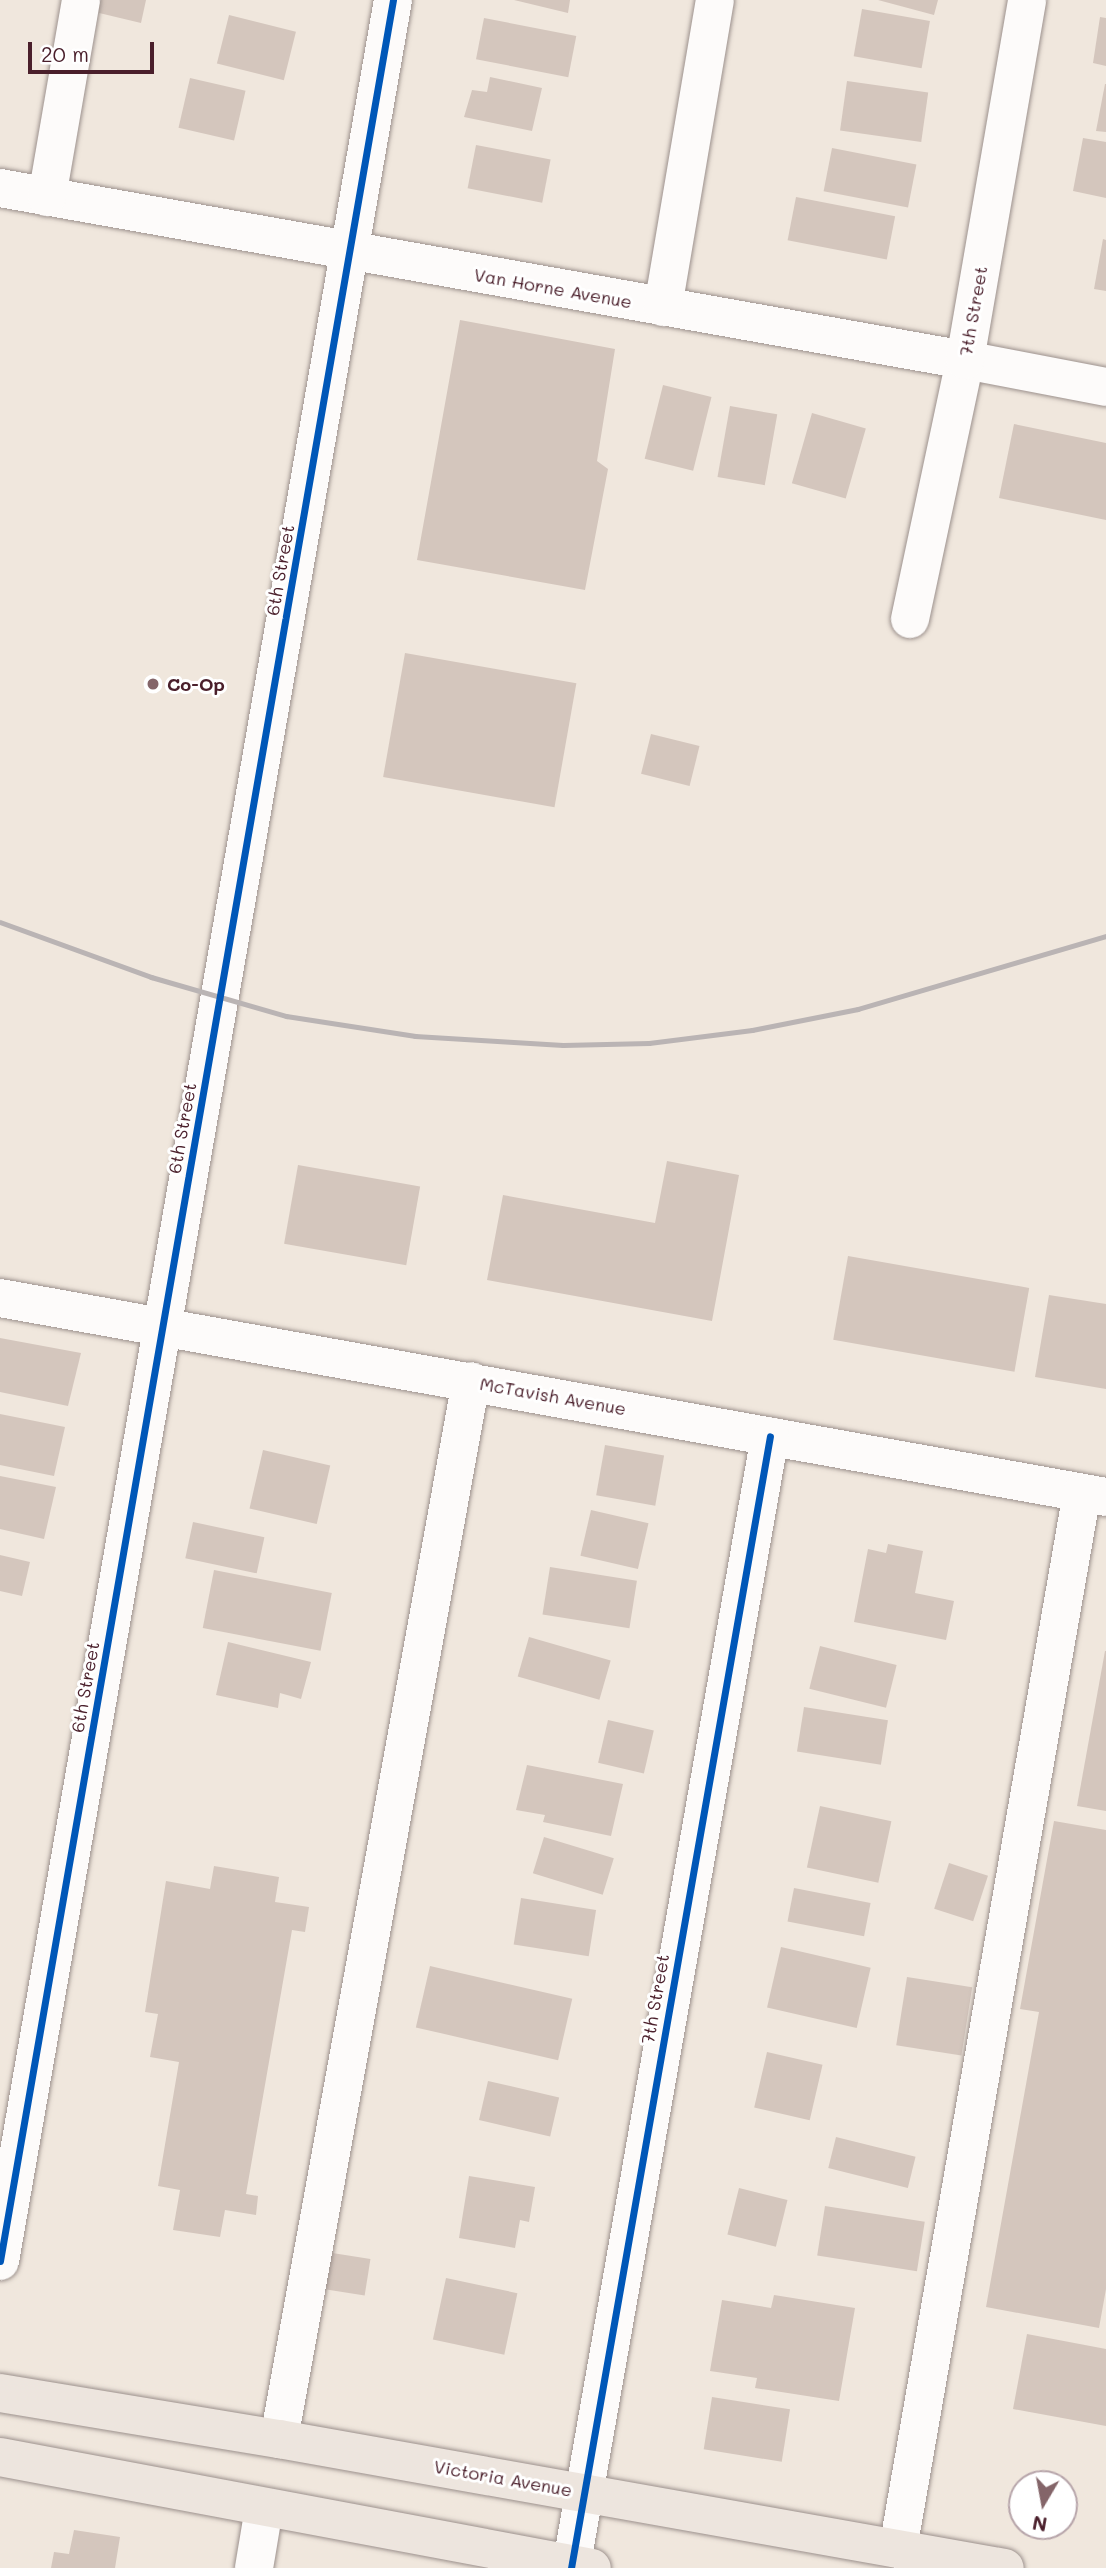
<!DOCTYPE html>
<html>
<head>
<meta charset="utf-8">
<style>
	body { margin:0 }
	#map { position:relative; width:1106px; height:2568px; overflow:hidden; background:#f0e7dd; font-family:Mali,sans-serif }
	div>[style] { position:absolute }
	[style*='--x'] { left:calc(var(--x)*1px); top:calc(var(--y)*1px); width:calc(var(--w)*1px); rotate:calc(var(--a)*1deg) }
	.building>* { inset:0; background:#d4c6bd; transform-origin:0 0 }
	.roads { filter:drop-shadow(0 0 2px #9c918d) drop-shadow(0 0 2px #9c918d) }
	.minor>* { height:38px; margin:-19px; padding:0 19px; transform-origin:19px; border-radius:19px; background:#fdfbfa }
	.major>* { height:38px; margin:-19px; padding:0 19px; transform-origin:19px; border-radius:19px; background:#ede5de }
	.rail>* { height:5px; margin:-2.5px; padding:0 2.5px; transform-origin:2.5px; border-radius:2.5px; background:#bab4b4 }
	.cycleway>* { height:7px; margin:-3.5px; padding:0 3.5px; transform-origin:3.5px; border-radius:3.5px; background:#0057b8 }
	.dots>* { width:19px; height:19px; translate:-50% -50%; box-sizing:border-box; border:4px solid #fff; border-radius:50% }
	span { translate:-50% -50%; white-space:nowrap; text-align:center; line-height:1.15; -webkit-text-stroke:6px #fff; paint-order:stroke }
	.street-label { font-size:18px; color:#4a1f2b }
	.poi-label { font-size:18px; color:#4a1f2b; font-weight:700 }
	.left { translate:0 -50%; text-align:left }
	.north { position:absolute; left:1008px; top:2470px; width:70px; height:70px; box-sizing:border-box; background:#fff; border:2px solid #b7a5aa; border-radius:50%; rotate:190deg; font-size:19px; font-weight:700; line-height:28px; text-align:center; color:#4a1f2b }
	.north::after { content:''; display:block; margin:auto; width:24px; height:32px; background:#846569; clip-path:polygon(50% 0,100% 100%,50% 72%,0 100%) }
	.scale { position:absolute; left:28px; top:42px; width:126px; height:32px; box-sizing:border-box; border:4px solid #4a1f2b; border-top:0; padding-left:9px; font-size:21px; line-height:24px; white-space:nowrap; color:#4a1f2b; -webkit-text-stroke:5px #fff; paint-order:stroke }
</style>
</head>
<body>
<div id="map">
	<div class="building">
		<div style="clip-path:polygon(98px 0,146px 0,141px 23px,95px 12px)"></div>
		<div style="clip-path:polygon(514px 0,570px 0,568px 13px)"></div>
		<div style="clip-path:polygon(878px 0,938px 0,934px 15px)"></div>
		<div style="left:862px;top:9px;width:69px;height:48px;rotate:10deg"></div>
		<div style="left:229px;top:15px;width:69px;height:50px;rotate:14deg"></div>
		<div style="clip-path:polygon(1100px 17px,1106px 18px,1106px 66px,1093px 63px)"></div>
		<div style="left:484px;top:18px;width:94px;height:42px;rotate:11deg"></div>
		<div style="clip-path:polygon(490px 77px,542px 88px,532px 131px,464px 117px,472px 90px,487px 92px)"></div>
		<div style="left:190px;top:78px;width:57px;height:51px;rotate:13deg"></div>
		<div style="left:847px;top:81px;width:82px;height:50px;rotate:8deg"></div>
		<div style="clip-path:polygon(1105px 84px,1106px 84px,1106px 132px,1096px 131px)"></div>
		<div style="clip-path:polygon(1083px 138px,1106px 142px,1106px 198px,1073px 191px)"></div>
		<div style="left:476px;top:145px;width:76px;height:44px;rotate:11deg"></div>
		<div style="left:832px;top:148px;width:86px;height:44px;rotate:11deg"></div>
		<div style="left:796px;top:197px;width:101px;height:44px;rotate:11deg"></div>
		<div style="clip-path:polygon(1103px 239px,1106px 240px,1106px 291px,1094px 289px)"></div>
		<div style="clip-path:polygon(460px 320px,615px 349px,597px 461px,608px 469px,585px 590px,417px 560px)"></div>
		<div style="left:663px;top:385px;width:50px;height:76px;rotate:14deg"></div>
		<div style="left:730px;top:406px;width:48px;height:72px;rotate:10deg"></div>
		<div style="left:812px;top:413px;width:56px;height:73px;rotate:16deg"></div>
		<div style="clip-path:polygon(1014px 424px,1106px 443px,1106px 520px,999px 498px)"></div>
		<div style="left:405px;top:653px;width:174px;height:126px;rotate:10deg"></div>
		<div style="left:651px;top:734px;width:50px;height:41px;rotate:14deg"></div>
		<div style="clip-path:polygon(667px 1161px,739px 1175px,712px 1321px,487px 1280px,503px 1195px,655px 1223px)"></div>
		<div style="left:298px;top:1165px;width:124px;height:80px;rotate:10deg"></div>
		<div style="left:848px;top:1256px;width:184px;height:85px;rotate:10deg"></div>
		<div style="clip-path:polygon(1049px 1295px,1106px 1304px,1106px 1389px,1035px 1377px)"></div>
		<div style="clip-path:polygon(0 1338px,81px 1353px,68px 1406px,0 1392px)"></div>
		<div style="clip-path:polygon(0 1414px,65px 1427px,54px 1476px,0 1465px)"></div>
		<div style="left:605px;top:1445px;width:60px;height:51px;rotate:10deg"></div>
		<div style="left:263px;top:1450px;width:69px;height:60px;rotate:13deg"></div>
		<div style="clip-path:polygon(0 1476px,56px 1487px,44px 1539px,0 1529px)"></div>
		<div style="left:591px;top:1510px;width:59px;height:47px;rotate:13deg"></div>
		<div style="left:193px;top:1522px;width:73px;height:37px;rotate:12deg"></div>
		<div style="clip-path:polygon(888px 1544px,923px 1551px,915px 1593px,954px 1601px,946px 1640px,854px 1622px,868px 1549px,886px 1553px)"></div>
		<div style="clip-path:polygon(0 1555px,30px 1562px,22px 1596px,0 1591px)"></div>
		<div style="left:550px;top:1567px;width:88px;height:48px;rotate:9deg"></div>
		<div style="left:214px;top:1570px;width:120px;height:59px;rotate:11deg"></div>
		<div style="left:529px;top:1637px;width:85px;height:41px;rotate:16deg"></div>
		<div style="clip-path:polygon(228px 1642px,311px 1662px,301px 1699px,280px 1693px,278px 1708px,216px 1695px)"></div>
		<div style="left:820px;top:1646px;width:79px;height:44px;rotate:14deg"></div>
		<div style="clip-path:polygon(1105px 1651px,1106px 1651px,1106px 1811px,1077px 1806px)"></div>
		<div style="left:804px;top:1707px;width:85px;height:45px;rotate:9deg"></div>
		<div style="left:608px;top:1720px;width:47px;height:44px;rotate:13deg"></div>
		<div style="clip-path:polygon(527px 1765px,623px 1784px,611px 1836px,543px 1822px,545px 1815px,516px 1810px)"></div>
		<div style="left:820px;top:1806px;width:73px;height:63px;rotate:12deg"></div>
		<div style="clip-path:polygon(1054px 1821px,1106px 1830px,1106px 2289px,1099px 2328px,986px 2307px,1039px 2012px,1020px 2009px)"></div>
		<div style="left:544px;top:1837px;width:73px;height:38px;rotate:17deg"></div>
		<div style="left:949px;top:1863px;width:41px;height:48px;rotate:18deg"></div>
		<div style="clip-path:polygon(214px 1866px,279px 1877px,275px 1902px,309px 1907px,305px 1932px,292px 1930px,246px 2194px,258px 2196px,256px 2215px,225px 2210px,220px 2237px,173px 2230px,180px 2190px,158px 2186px,179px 2062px,150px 2057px,158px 2014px,145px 2012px,166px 1881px,210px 1889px)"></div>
		<div style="left:794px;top:1888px;width:78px;height:34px;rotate:11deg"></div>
		<div style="left:521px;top:1898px;width:76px;height:47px;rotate:9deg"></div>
		<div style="left:781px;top:1947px;width:92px;height:62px;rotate:13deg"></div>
		<div style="left:430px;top:1966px;width:146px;height:63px;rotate:13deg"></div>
		<div style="left:907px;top:1977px;width:66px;height:69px;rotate:9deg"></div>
		<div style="left:767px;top:2052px;width:57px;height:57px;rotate:13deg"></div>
		<div style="left:488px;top:2081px;width:73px;height:40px;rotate:13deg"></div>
		<div style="left:836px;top:2137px;width:82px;height:32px;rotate:14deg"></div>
		<div style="clip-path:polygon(469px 2176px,535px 2187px,529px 2222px,520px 2220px,515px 2248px,459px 2238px)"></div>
		<div style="left:739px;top:2188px;width:50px;height:48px;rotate:14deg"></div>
		<div style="left:825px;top:2206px;width:101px;height:50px;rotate:9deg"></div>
		<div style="left:326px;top:2252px;width:45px;height:37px;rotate:9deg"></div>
		<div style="left:446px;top:2278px;width:73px;height:63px;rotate:12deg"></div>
		<div style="clip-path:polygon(774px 2295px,855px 2308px,839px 2401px,755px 2388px,757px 2378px,710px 2371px,722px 2300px,771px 2308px)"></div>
		<div style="clip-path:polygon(1027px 2334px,1106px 2349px,1106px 2426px,1013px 2409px)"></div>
		<div style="left:712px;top:2397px;width:79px;height:53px;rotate:9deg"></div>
		<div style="clip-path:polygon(74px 2530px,120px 2537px,115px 2568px,51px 2568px,54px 2552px,69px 2554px)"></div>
	</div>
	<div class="roads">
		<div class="minor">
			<div style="--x:0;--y:188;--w:980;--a:10.11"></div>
			<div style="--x:965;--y:360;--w:144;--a:10.8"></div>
			<div style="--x:47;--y:197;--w:200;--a:-80.2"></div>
			<div style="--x:663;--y:307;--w:311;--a:-80.4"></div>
			<div style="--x:910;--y:619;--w:265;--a:-78"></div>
			<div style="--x:965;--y:360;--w:365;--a:-80.2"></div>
			<div style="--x:0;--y:1298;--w:1124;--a:10.2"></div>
			<div style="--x:0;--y:2261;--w:2295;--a:-80.14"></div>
			<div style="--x:279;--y:2439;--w:1075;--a:-79.71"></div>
			<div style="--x:898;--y:2549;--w:1072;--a:-80.12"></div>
			<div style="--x:254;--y:2568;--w:61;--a:-80.5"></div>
			<div style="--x:571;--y:2568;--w:1149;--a:-80.03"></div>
		</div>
		<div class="major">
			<div style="--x:0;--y:2393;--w:283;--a:9.4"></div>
			<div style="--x:279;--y:2439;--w:737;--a:10.08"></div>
			<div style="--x:0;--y:2457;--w:602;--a:10.62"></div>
		</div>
	</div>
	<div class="rail">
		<div style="--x:0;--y:922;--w:161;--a:20"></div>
		<div style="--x:151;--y:977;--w:141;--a:16.1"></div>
		<div style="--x:286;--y:1016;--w:131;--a:8.8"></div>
		<div style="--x:415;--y:1036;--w:148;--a:3.5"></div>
		<div style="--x:563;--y:1045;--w:86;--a:-1.3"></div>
		<div style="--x:649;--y:1043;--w:104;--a:-7.2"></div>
		<div style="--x:752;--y:1030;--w:108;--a:-11.2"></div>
		<div style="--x:858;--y:1009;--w:259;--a:-16.4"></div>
	</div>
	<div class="cycleway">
		<div style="--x:0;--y:2261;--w:2295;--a:-80.14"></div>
		<div style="--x:571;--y:2568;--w:1149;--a:-80.03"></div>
	</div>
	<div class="dots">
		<div style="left:153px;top:684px;background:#846569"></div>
	</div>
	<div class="street-label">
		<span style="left:553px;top:288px;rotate:10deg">Van Horne Avenue</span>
		<span style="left:973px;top:311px;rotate:-80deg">7th Street</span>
		<span style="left:280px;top:570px;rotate:-80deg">6th Street</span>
		<span style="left:182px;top:1128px;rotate:-80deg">6th Street</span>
		<span style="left:553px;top:1396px;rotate:10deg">McTavish Avenue</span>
		<span style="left:85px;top:1687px;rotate:-80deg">6th Street</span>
		<span style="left:655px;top:1999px;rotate:-80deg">7th Street</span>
		<span style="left:503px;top:2478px;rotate:10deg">Victoria Avenue</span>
	</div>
	<div class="poi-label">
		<span class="left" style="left:167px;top:684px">Co-Op</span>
	</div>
	<div class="north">N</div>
	<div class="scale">20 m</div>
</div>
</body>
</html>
